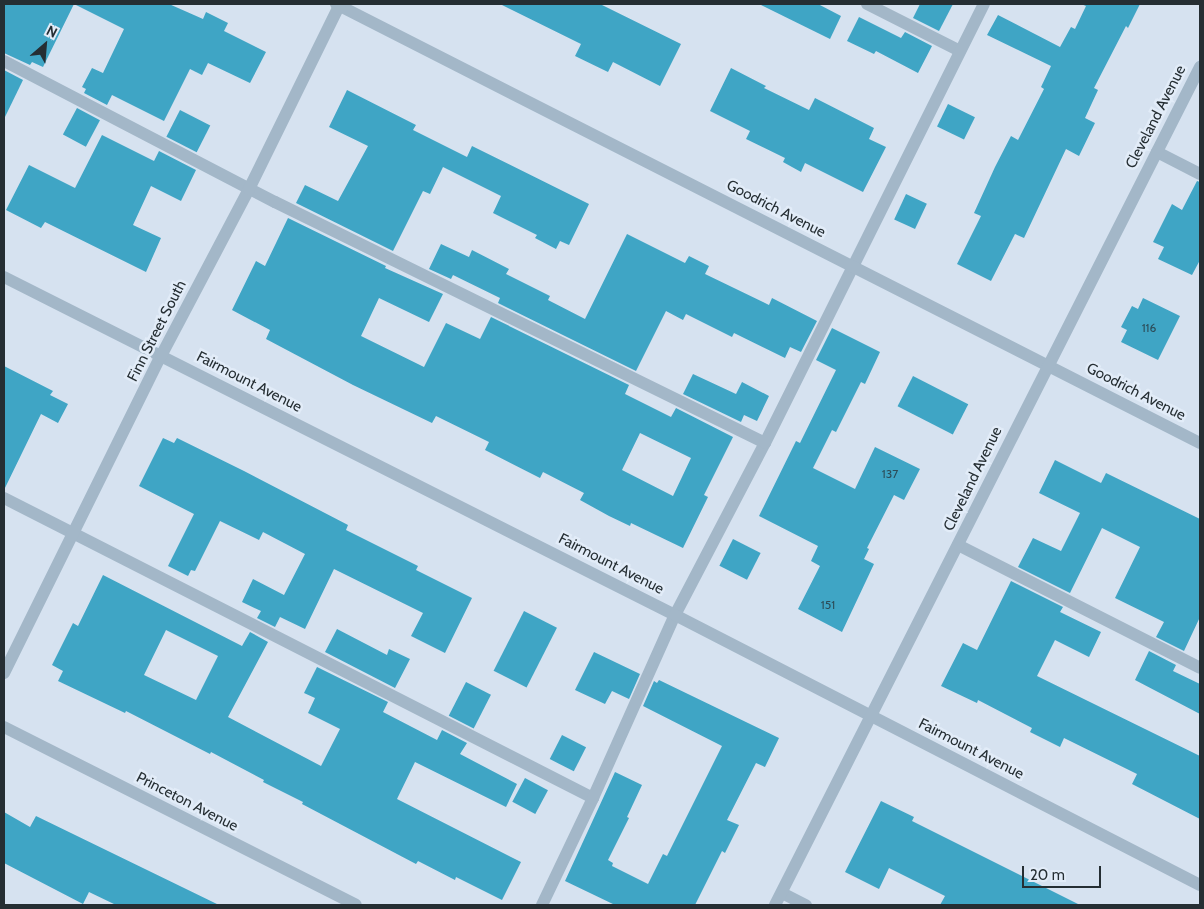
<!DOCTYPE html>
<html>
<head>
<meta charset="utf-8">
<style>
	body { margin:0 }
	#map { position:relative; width:1204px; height:909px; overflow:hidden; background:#d6e2f0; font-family:Cabin,sans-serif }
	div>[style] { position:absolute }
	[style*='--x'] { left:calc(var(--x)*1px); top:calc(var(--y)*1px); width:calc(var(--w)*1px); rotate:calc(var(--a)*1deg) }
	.building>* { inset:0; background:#3fa5c5; transform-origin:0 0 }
	.service>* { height:12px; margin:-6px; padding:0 6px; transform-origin:6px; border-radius:6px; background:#a3b7c8 }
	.minor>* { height:12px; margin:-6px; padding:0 6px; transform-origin:6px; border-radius:6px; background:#a3b7c8 }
	.tertiary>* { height:12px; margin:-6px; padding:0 6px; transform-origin:6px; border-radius:6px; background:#a3b7c8 }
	span { translate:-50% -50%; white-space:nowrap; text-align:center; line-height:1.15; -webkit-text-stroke:5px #e2ecf8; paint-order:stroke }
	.number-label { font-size:12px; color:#2c4c58 }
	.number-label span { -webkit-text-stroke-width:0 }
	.street-label { font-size:15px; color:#252e33 }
	.frame { position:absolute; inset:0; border:5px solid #252e33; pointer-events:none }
	.north { position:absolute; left:20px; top:20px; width:50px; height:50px; -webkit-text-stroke:4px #e2ecf8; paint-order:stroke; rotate:27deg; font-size:14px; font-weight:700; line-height:20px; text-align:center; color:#252e33 }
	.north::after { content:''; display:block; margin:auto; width:18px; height:22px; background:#252e33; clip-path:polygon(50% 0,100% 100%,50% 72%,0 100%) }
	.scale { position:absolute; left:1022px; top:866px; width:79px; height:22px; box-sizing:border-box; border:2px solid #252e33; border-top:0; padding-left:6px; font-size:15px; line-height:18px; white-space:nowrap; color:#252e33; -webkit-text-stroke:4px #e2ecf8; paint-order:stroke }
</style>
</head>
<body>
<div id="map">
	<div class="building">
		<div style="clip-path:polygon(4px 4px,169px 4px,203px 19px,206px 12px,228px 23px,224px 31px,266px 52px,250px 83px,208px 63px,202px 75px,190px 69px,164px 121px,112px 95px,107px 105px,84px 93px,86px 89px,82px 87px,92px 68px,103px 73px,124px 29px,74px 4px,43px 67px,32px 62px,30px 65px,4px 53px)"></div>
		<div style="clip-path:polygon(500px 4px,600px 4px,681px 44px,660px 86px,613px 62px,608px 72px,575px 56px,581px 44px)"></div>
		<div style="clip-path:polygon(759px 4px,818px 4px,841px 16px,830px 39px)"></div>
		<div style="clip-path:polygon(920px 4px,953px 4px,939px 31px,913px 18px)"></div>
		<div style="clip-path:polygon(1081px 4px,1140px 4px,1128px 28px,1126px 26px,1094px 88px,1098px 90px,1085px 118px,1095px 123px,1079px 156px,1066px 149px,1024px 238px,1015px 234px,991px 281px,957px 264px,981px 216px,974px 213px,995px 167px,1011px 136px,1018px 140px,1044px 89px,1041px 87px,1051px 66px,987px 35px,998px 15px,1060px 47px,1071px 27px,1075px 29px,1086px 6px)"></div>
		<div style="clip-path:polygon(859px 17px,901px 38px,905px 32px,932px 46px,918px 73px,876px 51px,874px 54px,847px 41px)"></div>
		<div style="clip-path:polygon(731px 68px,766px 86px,764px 88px,809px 110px,815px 98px,874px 128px,869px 139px,886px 147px,863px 192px,805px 163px,801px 172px,783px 162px,785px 158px,746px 139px,750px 131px,710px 111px)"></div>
		<div style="clip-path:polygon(4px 70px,23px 80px,4px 119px)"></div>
		<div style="clip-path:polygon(347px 90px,416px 125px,413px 130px,467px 157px,472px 146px,589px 204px,569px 245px,560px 241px,556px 249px,535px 238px,537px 235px,493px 213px,501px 196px,443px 167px,430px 194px,423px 191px,393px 251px,296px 203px,305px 185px,338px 201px,368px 146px,329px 127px)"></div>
		<div style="left:948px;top:104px;width:30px;height:25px;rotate:26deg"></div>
		<div style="left:77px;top:108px;width:26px;height:30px;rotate:28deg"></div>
		<div style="left:180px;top:110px;width:34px;height:30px;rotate:27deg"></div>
		<div style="clip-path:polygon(102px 135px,154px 161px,159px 151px,196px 170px,181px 201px,151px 186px,133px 225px,161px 238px,146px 272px,45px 222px,41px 228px,6px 210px,29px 165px,75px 188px)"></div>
		<div style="clip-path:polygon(1197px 181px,1200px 182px,1200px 260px,1192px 275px,1158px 259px,1164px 247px,1153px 242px,1172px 204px,1182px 210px)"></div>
		<div style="left:906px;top:194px;width:23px;height:28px;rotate:25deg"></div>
		<div style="clip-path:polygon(evenodd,288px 218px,386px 266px,385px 268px,443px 294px,429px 322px,379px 298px,361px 336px,424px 367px,446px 323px,480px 339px,491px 317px,629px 385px,625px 394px,671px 417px,676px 408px,733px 437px,704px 495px,708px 497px,683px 548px,631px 523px,630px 526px,609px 516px,580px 500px,584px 493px,543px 472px,540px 478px,485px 450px,489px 442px,436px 416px,432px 423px,353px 385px,266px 339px,270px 330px,232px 310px,256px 261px,265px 266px,288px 218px,640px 433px,691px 458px,673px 496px,622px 470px,640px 433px)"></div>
		<div style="clip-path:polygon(627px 234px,685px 263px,689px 256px,709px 266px,705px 274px,769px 305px,772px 298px,817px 321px,801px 352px,790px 347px,785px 358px,734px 333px,732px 337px,686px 314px,683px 320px,666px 311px,636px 371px,498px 303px,500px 298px,453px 275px,451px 279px,429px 269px,441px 244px,469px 257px,472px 250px,509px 269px,506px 274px,550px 296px,548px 300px,585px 319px)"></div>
		<div style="clip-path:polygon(1143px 298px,1180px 316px,1158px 360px,1121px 342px,1127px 330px,1121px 327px,1132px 306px,1138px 309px)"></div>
		<div style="clip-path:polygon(832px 328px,880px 352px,865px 384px,861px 382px,836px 432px,832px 430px,813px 468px,855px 489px,875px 447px,920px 469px,904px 500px,894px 495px,867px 548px,869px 549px,864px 559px,874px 564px,842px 632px,798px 609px,820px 566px,811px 561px,818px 546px,759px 516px,796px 441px,800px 443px,836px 370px,816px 360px)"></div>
		<div style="clip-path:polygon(4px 366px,53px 391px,50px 395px,68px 404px,58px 423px,41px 414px,4px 490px)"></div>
		<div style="clip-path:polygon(693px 374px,736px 394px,742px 382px,769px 396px,757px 421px,744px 415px,741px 422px,683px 394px)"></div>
		<div style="left:913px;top:376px;width:62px;height:34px;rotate:27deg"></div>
		<div style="clip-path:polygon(163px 438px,174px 443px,177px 438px,244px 471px,348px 525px,346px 530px,418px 566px,416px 570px,472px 598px,445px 653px,411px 636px,423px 613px,334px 569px,305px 629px,280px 617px,275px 627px,257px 618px,261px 611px,242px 602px,253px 579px,284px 595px,305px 554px,263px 532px,259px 540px,220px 521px,195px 571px,191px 570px,188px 576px,168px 566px,194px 514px,139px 486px)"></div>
		<div style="clip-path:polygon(1055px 460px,1101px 483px,1106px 473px,1200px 519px,1200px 617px,1184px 651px,1156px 637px,1164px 622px,1115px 598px,1140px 547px,1102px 528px,1070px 593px,1018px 567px,1033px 538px,1061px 551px,1080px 513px,1039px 493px)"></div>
		<div style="left:733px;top:539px;width:31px;height:30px;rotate:27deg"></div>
		<div style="clip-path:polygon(evenodd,103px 575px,242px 646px,250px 632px,268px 642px,228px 717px,321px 766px,340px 729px,308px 713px,315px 698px,304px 693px,317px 667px,388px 702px,383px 712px,437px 740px,442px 730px,467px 743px,460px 754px,517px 784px,506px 807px,415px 762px,397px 799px,521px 862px,502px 900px,456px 877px,455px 880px,418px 861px,416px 864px,302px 804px,303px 802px,263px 782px,264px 780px,211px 752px,210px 754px,126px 711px,125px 713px,58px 681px,63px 671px,52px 665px,73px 623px,78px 626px,103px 575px,166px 630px,218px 656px,196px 700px,144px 675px,166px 630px)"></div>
		<div style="clip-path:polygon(1011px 581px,1063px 607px,1060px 612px,1101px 632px,1089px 657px,1055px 640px,1037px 676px,1200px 756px,1200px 819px,1132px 784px,1137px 774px,1064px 738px,1060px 747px,1030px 732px,1032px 728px,978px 700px,977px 703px,941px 686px,963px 643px,977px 650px)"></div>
		<div style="left:524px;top:611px;width:37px;height:67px;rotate:27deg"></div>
		<div style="clip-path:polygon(337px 629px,387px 655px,389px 649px,410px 659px,395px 688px,325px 652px)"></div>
		<div style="clip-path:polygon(1149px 651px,1176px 665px,1173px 671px,1200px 684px,1200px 714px,1135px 680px)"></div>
		<div style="clip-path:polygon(594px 652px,640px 674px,629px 699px,612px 691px,605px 704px,575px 690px)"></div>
		<div style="clip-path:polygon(659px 680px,779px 738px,765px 767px,756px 763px,727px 820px,739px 825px,725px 853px,722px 851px,695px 905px,615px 905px,565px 881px,615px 772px,642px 785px,627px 817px,629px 818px,608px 860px,613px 863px,612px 866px,648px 884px,663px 854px,667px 856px,722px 746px,643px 706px,654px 681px,657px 683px)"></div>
		<div style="left:466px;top:682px;width:28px;height:38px;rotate:27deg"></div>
		<div style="left:562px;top:735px;width:27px;height:27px;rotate:27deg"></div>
		<div style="left:525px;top:778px;width:26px;height:27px;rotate:28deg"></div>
		<div style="clip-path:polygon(881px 801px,914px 817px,912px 821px,1080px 905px,940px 905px,945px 896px,889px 868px,879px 889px,845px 872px)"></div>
		<div style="clip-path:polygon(4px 812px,30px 827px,36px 816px,219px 905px,116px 905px,89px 892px,83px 904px,4px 863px)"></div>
	</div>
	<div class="service">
		<div style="--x:867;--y:4;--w:104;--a:26.8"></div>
		<div style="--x:4;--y:61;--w:305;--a:27.5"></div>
		<div style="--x:275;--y:202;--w:546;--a:26.19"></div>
		<div style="--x:1157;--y:152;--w:48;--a:27.1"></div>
		<div style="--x:4;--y:498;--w:661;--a:26.99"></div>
		<div style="--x:958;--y:545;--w:271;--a:26.9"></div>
		<div style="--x:782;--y:893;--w:27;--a:27"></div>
		<div style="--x:542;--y:905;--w:119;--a:-64.5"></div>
		<div style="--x:593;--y:798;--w:201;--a:-65.9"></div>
		<div style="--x:675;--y:615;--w:194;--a:-62.4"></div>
		<div style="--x:765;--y:443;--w:491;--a:-63.5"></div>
	</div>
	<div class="minor">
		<div style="--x:336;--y:4;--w:969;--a:26.94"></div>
		<div style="--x:4;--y:277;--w:751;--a:26.74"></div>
		<div style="--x:675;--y:615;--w:590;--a:27.22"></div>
		<div style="--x:4;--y:673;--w:354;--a:-63.7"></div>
		<div style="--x:161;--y:356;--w:189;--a:-62.2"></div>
		<div style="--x:249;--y:189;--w:206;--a:-63.8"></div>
		<div style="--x:4;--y:727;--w:394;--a:26.8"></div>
	</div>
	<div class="tertiary">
		<div style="--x:775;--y:905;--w:940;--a:-63.11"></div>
	</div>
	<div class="number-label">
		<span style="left:1149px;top:328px">116</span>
		<span style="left:890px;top:474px">137</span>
		<span style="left:828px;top:605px">151</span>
	</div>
	<div class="street-label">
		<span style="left:1156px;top:117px;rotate:-63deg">Cleveland Avenue</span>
		<span style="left:776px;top:209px;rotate:27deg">Goodrich Avenue</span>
		<span style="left:157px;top:331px;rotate:-63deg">Finn Street South</span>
		<span style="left:249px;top:382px;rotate:27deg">Fairmount Avenue</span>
		<span style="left:1136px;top:392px;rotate:27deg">Goodrich Avenue</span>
		<span style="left:973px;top:479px;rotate:-64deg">Cleveland Avenue</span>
		<span style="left:611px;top:564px;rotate:27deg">Fairmount Avenue</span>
		<span style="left:971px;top:749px;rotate:27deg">Fairmount Avenue</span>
		<span style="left:187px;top:802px;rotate:27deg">Princeton Avenue</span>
	</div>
	<div class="frame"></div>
	<div class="north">N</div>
	<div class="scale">20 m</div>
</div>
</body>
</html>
